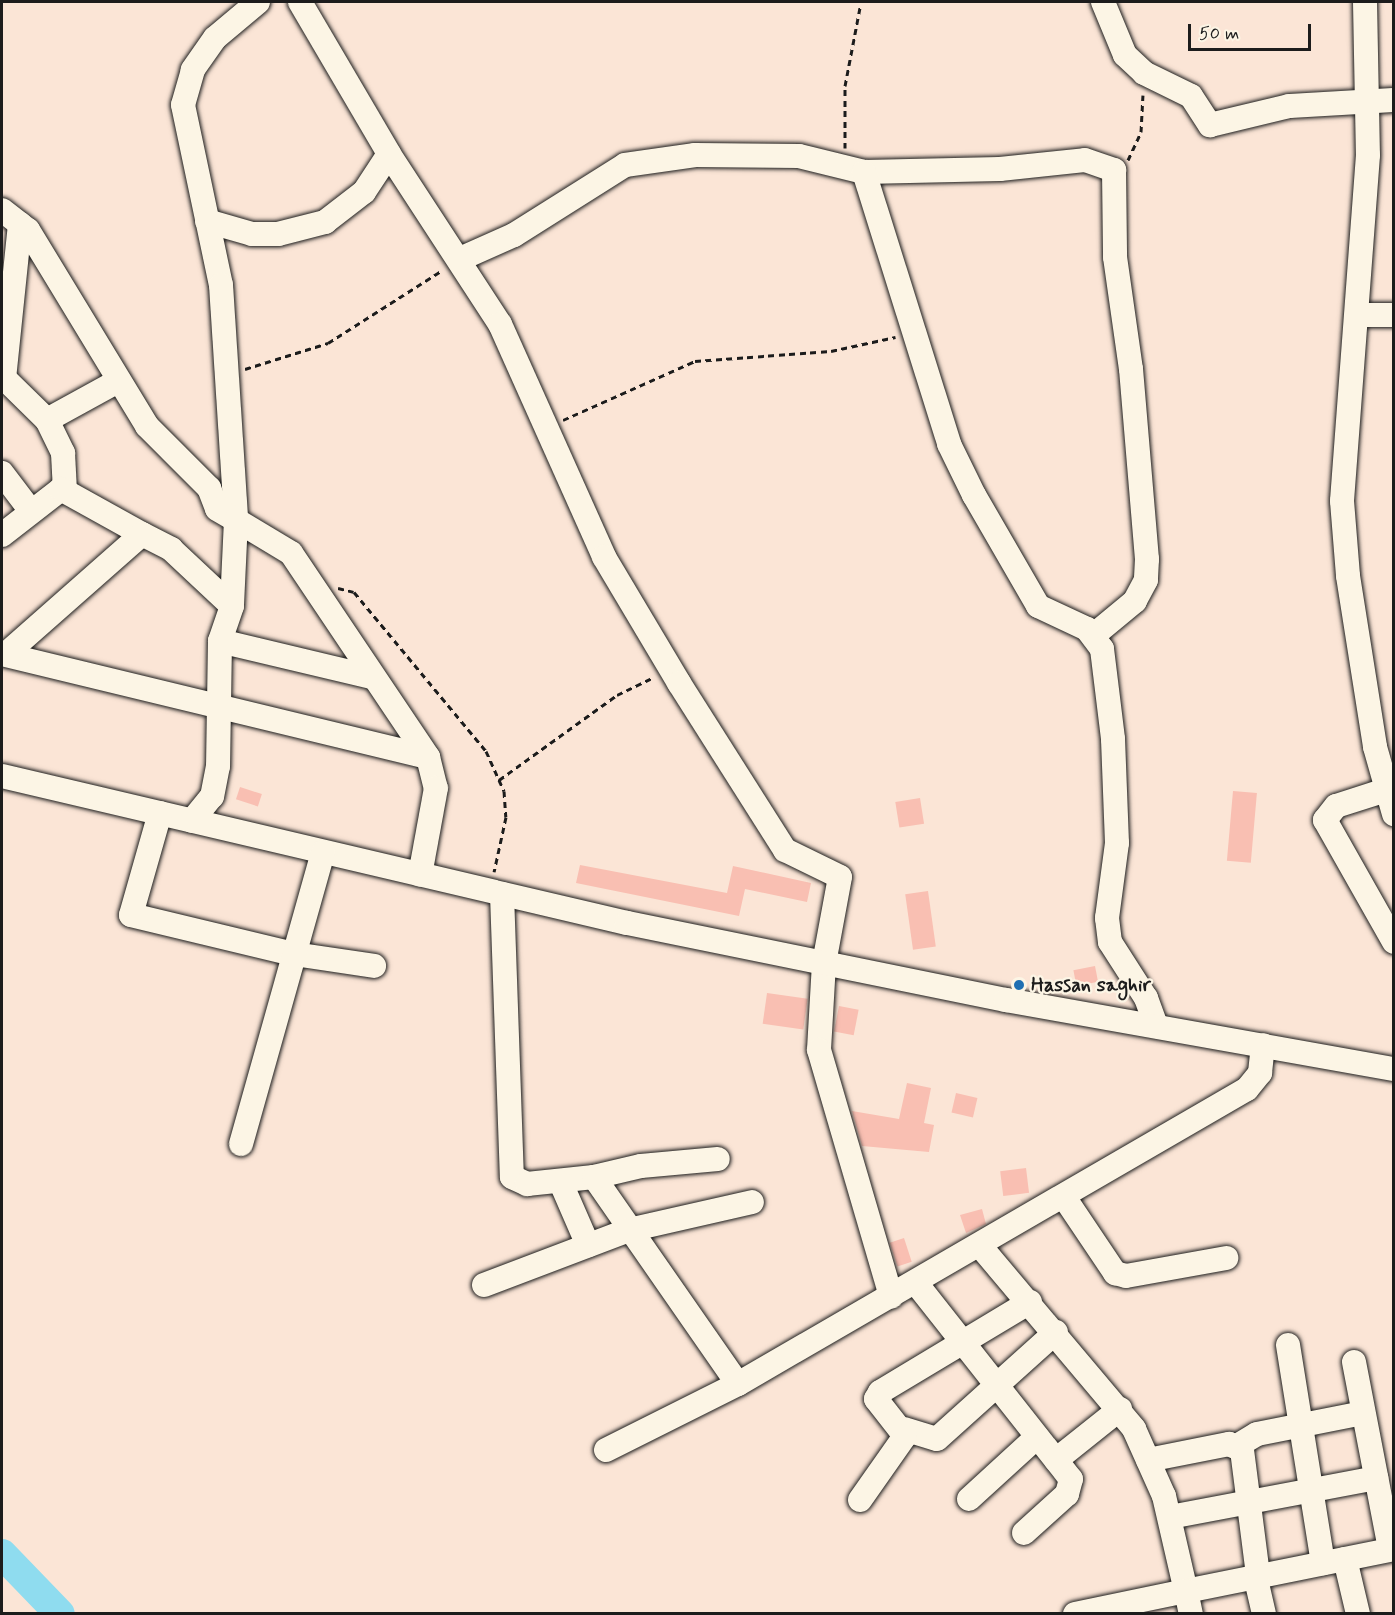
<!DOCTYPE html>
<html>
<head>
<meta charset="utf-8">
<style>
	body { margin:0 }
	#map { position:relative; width:1395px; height:1615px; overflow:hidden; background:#fbe5d6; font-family:Mynerve,sans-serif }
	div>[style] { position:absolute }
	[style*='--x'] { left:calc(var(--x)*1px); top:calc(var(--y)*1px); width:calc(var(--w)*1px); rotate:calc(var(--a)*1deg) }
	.river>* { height:30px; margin:-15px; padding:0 15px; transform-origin:15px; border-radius:15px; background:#8fdcef }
	.building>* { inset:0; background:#f9bfb2; transform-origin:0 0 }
	.path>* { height:3px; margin-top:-1.5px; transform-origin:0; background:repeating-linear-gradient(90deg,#1c1c1c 0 6px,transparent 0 10.5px) }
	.roads { filter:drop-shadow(0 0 2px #1c1c1c) drop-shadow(0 0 2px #1c1c1c) }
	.minor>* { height:24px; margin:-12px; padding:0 12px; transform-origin:12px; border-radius:12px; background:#fcf5e5 }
	.dots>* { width:16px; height:16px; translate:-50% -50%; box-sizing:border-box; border:3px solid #fcf5e5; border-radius:50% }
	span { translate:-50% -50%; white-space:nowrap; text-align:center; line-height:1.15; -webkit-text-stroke:4.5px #fcf5e5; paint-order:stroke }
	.poi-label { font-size:20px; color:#1c1c1c; font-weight:700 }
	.left { translate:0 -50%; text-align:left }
	.frame { position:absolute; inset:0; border:3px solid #1c1c1c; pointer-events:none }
	.scale { position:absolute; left:1188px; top:24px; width:123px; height:27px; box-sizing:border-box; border:3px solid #1c1c1c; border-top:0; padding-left:8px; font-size:18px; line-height:21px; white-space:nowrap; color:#1c1c1c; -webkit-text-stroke:4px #fcf5e5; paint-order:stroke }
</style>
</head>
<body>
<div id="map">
	<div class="river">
		<div style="--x:2;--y:1554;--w:83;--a:46"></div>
	</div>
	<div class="building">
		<div style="left:240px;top:787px;width:23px;height:13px;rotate:18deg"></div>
		<div style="left:1233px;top:791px;width:24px;height:70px;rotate:5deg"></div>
		<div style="left:920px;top:798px;width:26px;height:25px;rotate:81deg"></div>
		<div style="clip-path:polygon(580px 865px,727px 893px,733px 866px,811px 883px,807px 902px,745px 889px,739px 916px,576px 883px)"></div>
		<div style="left:928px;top:891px;width:56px;height:23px;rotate:82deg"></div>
		<div style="left:1095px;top:966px;width:16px;height:22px;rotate:79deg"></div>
		<div style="left:767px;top:993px;width:41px;height:31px;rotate:8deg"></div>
		<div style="left:839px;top:1006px;width:20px;height:26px;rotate:11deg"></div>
		<div style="clip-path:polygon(907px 1083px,931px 1088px,924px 1123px,934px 1125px,929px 1152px,862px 1146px,852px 1111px,899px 1119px)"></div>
		<div style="left:956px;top:1093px;width:22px;height:20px;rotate:13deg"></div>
		<div style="left:1026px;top:1168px;width:25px;height:26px;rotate:83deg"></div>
		<div style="clip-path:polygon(982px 1209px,986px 1224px,966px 1233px,960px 1215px)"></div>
		<div style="left:904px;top:1238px;width:25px;height:15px;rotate:72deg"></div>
	</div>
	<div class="path">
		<div style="--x:845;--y:148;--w:62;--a:-90"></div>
		<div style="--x:845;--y:86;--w:80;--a:-79.2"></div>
		<div style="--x:1128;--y:160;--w:31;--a:-65"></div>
		<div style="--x:1141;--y:132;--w:37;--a:-87"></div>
		<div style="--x:245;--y:369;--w:87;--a:-17.4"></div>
		<div style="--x:328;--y:343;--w:134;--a:-32.5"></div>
		<div style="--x:563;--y:420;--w:145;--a:-24.1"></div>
		<div style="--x:695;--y:361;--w:136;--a:-4.2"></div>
		<div style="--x:831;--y:351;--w:66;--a:-12.3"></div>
		<div style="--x:338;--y:588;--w:16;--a:14"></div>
		<div style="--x:354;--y:592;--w:207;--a:50.3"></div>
		<div style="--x:486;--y:751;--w:44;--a:65.8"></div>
		<div style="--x:504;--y:791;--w:26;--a:86"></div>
		<div style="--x:506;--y:817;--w:56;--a:102.3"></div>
		<div style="--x:499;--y:780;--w:145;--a:-35.8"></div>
		<div style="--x:617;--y:695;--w:41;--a:-25.9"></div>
	</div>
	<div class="roads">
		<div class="minor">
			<div style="--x:258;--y:2;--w:56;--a:140.1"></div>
			<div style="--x:215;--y:38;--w:39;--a:125"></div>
			<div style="--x:193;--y:70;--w:36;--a:106"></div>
			<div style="--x:183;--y:105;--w:184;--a:78.1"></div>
			<div style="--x:221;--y:285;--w:235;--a:86.3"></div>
			<div style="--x:236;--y:520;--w:64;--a:31"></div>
			<div style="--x:291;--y:553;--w:246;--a:56.1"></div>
			<div style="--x:428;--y:757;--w:32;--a:76"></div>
			<div style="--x:436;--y:788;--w:88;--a:100.4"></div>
			<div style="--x:300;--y:2;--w:176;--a:59.6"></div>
			<div style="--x:389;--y:154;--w:203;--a:56.9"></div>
			<div style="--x:500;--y:324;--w:255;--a:65.9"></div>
			<div style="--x:604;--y:557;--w:147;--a:59.2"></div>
			<div style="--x:679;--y:683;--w:198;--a:57.6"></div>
			<div style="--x:785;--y:850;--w:61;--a:26.1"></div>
			<div style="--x:840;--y:877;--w:87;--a:100.5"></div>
			<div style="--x:824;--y:963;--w:87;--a:93.3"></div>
			<div style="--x:819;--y:1050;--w:257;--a:73.7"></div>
			<div style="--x:1103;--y:2;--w:57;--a:67.5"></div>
			<div style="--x:1125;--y:55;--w:26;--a:43"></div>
			<div style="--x:1144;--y:73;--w:52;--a:26.1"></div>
			<div style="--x:1191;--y:96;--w:35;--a:57"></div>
			<div style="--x:1210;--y:125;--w:81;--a:-13.5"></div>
			<div style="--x:1289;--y:106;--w:105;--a:-3.3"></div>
			<div style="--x:1365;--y:2;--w:153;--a:88.9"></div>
			<div style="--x:1368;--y:155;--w:347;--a:94.3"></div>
			<div style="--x:1342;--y:501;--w:75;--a:85.4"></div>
			<div style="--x:1348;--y:576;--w:173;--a:81"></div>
			<div style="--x:1375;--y:747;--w:70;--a:74.2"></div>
			<div style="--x:864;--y:172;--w:136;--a:-1.3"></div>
			<div style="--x:1000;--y:169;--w:85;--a:-6"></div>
			<div style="--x:1085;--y:160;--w:31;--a:19"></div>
			<div style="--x:1114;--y:170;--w:87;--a:89.3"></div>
			<div style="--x:1115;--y:257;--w:113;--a:81.9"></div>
			<div style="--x:1131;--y:369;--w:191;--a:85.2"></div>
			<div style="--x:1147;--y:559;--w:21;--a:93"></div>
			<div style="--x:1146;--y:580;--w:24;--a:118"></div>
			<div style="--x:1135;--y:601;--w:53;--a:140.3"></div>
			<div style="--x:2;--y:210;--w:33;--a:38"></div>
			<div style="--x:28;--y:230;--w:229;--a:58.7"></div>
			<div style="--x:147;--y:426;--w:88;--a:45"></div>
			<div style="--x:209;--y:488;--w:22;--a:69"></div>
			<div style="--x:217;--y:509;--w:22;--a:30"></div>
			<div style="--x:236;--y:520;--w:86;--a:92.7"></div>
			<div style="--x:232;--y:606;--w:37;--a:109"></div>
			<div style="--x:220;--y:641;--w:125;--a:90.9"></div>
			<div style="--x:218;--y:766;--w:31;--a:101"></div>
			<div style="--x:212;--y:796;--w:32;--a:129"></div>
			<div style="--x:207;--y:221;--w:47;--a:16.1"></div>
			<div style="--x:252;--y:234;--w:26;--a:0"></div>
			<div style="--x:278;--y:234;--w:49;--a:-14.3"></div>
			<div style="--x:325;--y:222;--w:49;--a:-37.6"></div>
			<div style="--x:364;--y:192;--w:45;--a:-56.7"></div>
			<div style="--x:460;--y:259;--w:59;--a:-24"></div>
			<div style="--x:514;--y:235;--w:131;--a:-32.2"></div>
			<div style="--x:625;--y:165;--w:71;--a:-8.1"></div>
			<div style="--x:695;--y:155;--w:104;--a:0.6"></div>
			<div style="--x:799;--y:156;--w:67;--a:13.8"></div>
			<div style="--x:864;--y:172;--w:285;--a:72.6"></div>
			<div style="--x:949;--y:444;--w:57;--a:63.9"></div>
			<div style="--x:974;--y:495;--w:128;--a:60"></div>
			<div style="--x:1038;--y:606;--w:54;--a:25.1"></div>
			<div style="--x:1087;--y:629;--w:25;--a:53"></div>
			<div style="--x:1102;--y:649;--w:91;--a:83"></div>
			<div style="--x:1113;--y:739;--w:104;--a:87.8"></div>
			<div style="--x:1117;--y:843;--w:76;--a:97.6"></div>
			<div style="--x:1107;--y:918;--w:24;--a:83"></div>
			<div style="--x:1110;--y:942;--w:67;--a:57.3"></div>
			<div style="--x:1146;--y:998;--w:30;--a:70"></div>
			<div style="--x:1357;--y:315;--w:37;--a:0"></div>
			<div style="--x:2;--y:376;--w:63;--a:44.4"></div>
			<div style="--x:47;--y:420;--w:79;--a:-28.8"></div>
			<div style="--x:4;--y:379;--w:156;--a:-84.1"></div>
			<div style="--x:47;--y:420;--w:37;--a:64"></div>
			<div style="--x:63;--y:453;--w:36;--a:87"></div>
			<div style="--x:2;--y:473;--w:48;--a:52.7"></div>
			<div style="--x:2;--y:535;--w:75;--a:-37.9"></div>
			<div style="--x:61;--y:489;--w:93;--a:29.1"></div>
			<div style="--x:220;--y:641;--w:155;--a:13.4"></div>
			<div style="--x:2;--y:654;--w:438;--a:13.6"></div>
			<div style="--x:6;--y:654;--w:181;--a:-41.4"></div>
			<div style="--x:142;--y:534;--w:33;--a:27"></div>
			<div style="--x:171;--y:549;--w:83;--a:43.1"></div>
			<div style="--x:2;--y:776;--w:642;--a:13.24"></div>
			<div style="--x:627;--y:923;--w:387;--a:11.5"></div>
			<div style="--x:1006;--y:1000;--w:394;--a:10.1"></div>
			<div style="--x:1386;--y:790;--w:52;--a:162.3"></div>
			<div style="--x:1336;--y:806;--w:18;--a:128"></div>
			<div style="--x:1325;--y:820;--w:140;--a:60.5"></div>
			<div style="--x:160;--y:813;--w:106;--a:105.9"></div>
			<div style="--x:131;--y:915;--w:168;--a:13.5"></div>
			<div style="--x:294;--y:954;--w:81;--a:8.5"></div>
			<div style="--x:502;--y:894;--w:283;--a:88"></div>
			<div style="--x:512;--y:1177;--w:17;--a:25"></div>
			<div style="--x:527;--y:1184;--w:67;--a:-6"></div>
			<div style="--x:594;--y:1177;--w:252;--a:55.2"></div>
			<div style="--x:738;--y:1384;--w:588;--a:-30.1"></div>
			<div style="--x:1247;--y:1089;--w:21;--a:-51"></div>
			<div style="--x:1260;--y:1073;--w:28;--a:-84"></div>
			<div style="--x:241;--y:1144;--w:303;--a:-74.3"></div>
			<div style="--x:594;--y:1177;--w:48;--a:-13.2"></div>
			<div style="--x:641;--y:1166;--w:77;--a:-5.2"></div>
			<div style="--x:561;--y:1183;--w:68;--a:66.5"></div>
			<div style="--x:1064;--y:1197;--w:92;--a:56.1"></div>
			<div style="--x:1115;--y:1273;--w:11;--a:15"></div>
			<div style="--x:1126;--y:1276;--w:102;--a:-10.2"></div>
			<div style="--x:981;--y:1247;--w:238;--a:49.9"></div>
			<div style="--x:1134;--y:1429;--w:73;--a:65.9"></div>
			<div style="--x:1164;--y:1496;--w:98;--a:77"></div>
			<div style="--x:1186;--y:1591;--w:212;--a:-11.4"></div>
			<div style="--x:916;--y:1283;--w:250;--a:51.7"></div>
			<div style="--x:1071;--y:1479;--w:16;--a:105"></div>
			<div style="--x:1067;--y:1494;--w:58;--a:137.8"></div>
			<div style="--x:484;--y:1285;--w:155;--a:-20.8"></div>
			<div style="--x:629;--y:1230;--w:126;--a:-12.8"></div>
			<div style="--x:1288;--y:1345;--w:221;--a:80.9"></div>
			<div style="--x:1354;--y:1362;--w:190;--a:79.1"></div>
			<div style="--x:904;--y:1429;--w:34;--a:17"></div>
			<div style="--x:937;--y:1439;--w:160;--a:-42"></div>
			<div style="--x:1237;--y:1446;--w:23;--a:-31"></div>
			<div style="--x:1257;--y:1434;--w:108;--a:-11.2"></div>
			<div style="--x:606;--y:1450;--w:148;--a:-26.6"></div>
			<div style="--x:1056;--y:1460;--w:82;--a:-38.6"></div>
			<div style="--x:1148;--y:1460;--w:83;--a:-11.2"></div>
			<div style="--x:1229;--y:1444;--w:14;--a:25"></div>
			<div style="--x:1242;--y:1450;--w:126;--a:82.7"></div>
			<div style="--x:969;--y:1499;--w:92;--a:-42.4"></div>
			<div style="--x:860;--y:1500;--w:78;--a:-54.9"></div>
			<div style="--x:905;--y:1436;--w:47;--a:-128.1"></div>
			<div style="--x:876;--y:1399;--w:8;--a:-60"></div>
			<div style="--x:880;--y:1392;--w:175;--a:-31"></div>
			<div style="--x:1170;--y:1517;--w:210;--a:-10.7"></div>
			<div style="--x:1345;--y:1559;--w:57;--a:76.7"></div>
			<div style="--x:1255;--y:1575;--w:40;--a:77"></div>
			<div style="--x:1075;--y:1614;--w:113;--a:-11.7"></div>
			<div style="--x:1186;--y:1591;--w:24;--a:78"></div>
		</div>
	</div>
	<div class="dots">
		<div style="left:1019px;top:985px;background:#1f6fb2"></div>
	</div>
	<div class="poi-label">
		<span class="left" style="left:1031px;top:985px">Hassan saghir</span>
	</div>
	<div class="frame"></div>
	<div class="scale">50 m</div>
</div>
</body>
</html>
